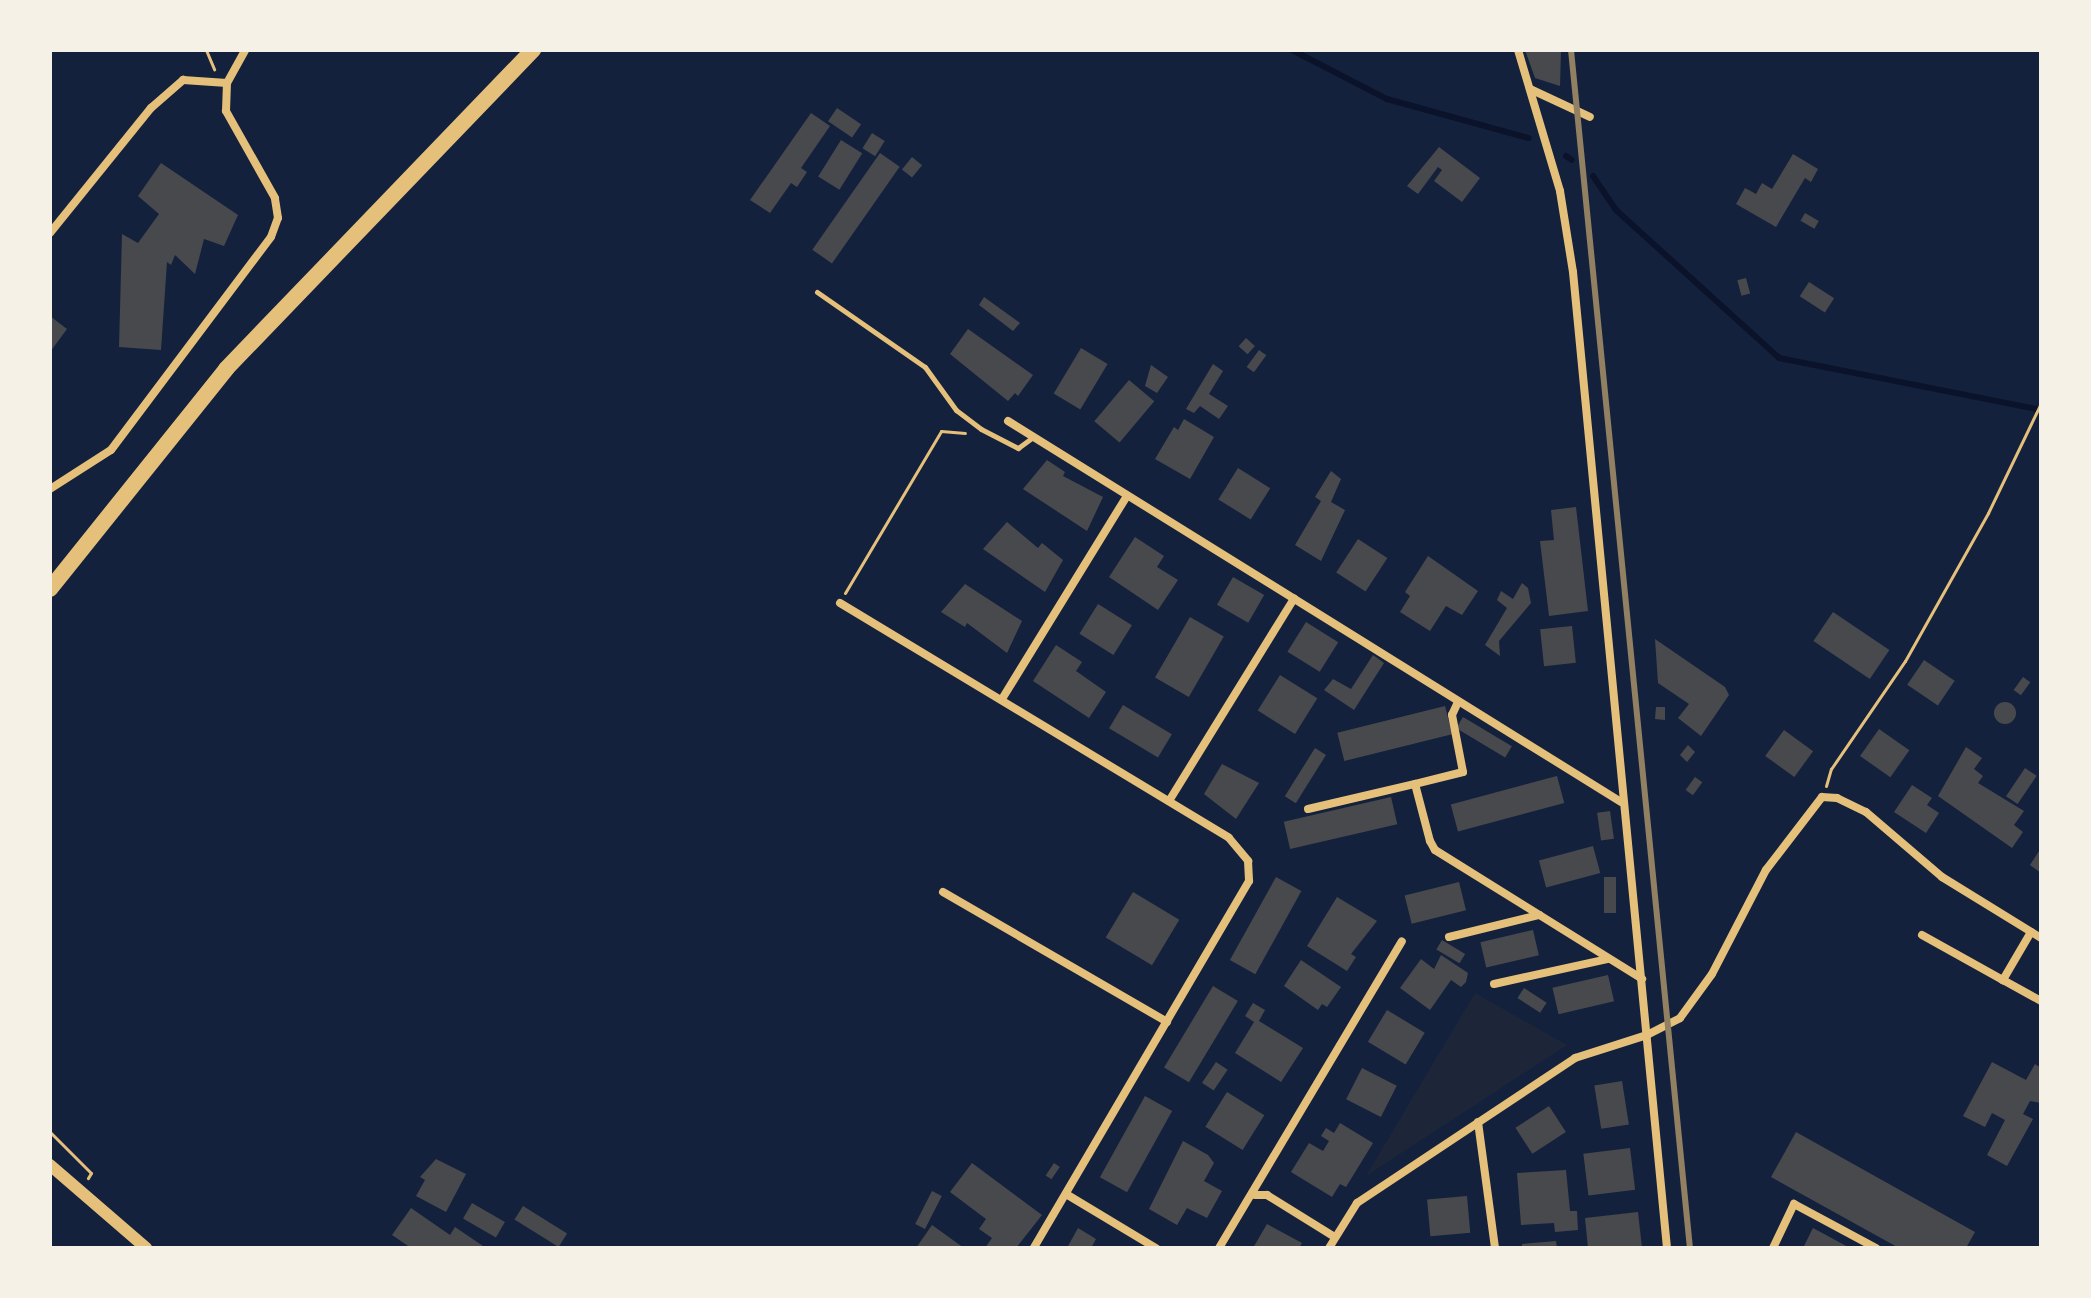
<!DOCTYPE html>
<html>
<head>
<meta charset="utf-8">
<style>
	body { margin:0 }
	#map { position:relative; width:2091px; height:1298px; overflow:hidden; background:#14213d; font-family:"Libre Baskerville",serif }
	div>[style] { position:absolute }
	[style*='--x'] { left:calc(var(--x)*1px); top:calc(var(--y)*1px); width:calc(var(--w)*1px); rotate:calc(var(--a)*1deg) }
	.green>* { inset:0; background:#1d2539 }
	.stream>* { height:6px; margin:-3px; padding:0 3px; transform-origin:3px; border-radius:3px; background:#0b132b }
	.building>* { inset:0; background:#48494c; transform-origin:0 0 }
	.round { border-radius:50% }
	.path>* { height:3px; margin:-1.5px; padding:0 1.5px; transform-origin:1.5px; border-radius:1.5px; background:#e5c07b }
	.service>* { height:5px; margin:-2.5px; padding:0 2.5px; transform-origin:2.5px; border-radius:2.5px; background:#e5c07b }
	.minor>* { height:8px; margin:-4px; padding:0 4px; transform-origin:4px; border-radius:4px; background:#e5c07b }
	.secondary>* { height:12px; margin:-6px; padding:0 6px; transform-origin:6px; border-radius:6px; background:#e5c07b }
	.trunk>* { height:16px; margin:-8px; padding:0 8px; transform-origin:8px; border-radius:8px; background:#e5c07b }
	.rail>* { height:6px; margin:-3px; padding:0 3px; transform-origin:3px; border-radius:3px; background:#918062 }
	span { translate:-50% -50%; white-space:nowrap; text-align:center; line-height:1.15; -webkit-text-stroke:8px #f6f1e7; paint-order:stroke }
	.frame { position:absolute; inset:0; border:52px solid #f6f1e7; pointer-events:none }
</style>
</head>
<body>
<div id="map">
	<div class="green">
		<div style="clip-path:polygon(1475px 993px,1567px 1045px,1366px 1176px)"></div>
	</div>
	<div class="stream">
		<div style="--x:1292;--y:50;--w:107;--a:27.3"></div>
		<div style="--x:1387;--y:99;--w:147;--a:15.4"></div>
		<div style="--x:1566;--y:156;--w:7;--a:34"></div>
		<div style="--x:1593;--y:176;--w:41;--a:55.9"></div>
		<div style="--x:1616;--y:210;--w:220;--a:42.2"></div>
		<div style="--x:1779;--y:358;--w:267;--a:11.2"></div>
	</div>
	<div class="building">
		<div style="clip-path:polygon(1525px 50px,1561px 50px,1560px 86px,1535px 78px)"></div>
		<div style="left:837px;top:108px;width:29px;height:16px;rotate:34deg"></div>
		<div style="clip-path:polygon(811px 113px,830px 126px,801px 168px,807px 172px,797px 187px,791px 183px,770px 213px,750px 200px)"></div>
		<div style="left:872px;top:133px;width:15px;height:18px;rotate:32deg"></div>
		<div style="left:841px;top:140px;width:25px;height:43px;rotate:32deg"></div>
		<div style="clip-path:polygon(1439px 147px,1480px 178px,1462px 202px,1434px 181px,1442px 170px,1438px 167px,1418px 194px,1407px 186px)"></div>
		<div style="left:880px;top:153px;width:24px;height:118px;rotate:35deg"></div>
		<div style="clip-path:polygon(1793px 154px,1818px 169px,1811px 182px,1805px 178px,1776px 227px,1736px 204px,1745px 188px,1756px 194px,1762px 183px,1772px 189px)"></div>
		<div style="left:912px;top:157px;width:13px;height:16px;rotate:39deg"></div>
		<div style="clip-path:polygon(161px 163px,238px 215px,224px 246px,204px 239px,195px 274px,175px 255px,171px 265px,167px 262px,161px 350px,119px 347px,122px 234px,138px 243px,159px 214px,138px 196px)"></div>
		<div style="left:1805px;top:213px;width:16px;height:9px;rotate:30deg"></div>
		<div style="left:1746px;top:278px;width:16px;height:9px;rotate:75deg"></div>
		<div style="left:1809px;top:282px;width:30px;height:17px;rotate:33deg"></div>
		<div style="clip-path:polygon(984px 297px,1020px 323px,1013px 331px,979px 305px)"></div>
		<div style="clip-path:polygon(50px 316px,67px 329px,50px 352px)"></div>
		<div style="clip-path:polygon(968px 329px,1033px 375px,1018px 396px,1015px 393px,1008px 401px,950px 354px)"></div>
		<div style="left:1246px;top:338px;width:12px;height:11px;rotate:42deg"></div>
		<div style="left:1081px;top:348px;width:31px;height:53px;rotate:31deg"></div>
		<div style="left:1259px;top:350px;width:9px;height:21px;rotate:36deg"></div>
		<div style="clip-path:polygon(1213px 364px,1223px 371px,1209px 394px,1228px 406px,1219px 419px,1200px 406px,1194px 413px,1186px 409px)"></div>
		<div style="clip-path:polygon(1151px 365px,1168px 377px,1157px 393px,1145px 386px)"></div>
		<div style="left:1129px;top:380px;width:33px;height:54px;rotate:40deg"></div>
		<div style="clip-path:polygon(1184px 419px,1214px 437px,1190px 479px,1155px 459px,1174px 427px,1178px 430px)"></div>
		<div style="clip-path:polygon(1047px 460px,1065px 472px,1063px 476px,1103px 497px,1087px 531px,1023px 489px)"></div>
		<div style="left:1238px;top:468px;width:38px;height:37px;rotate:32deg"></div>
		<div style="clip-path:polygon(1331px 471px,1341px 479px,1331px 502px,1345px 510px,1321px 561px,1295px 545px,1321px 501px,1315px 497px)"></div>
		<div style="clip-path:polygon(1576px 507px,1588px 611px,1549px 616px,1540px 541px,1554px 540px,1551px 510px)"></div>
		<div style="clip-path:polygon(1007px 522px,1038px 548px,1042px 543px,1063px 560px,1045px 592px,983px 549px)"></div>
		<div style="clip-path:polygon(1135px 537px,1164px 556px,1157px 567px,1178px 580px,1158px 610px,1109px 577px)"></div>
		<div style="left:1358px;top:539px;width:35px;height:40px;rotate:33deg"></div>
		<div style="clip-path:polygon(1428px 556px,1478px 591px,1462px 615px,1446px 606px,1430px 631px,1400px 612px,1410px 596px,1405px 592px)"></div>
		<div style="left:1233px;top:577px;width:36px;height:32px;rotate:30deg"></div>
		<div style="clip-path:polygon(1522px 583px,1528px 588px,1531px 603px,1499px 641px,1500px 656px,1485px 645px,1507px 608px,1497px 600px,1501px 591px,1513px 599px)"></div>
		<div style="clip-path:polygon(965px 584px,1022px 621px,1007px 653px,967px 623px,965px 627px,941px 612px)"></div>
		<div style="left:1098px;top:604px;width:40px;height:35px;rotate:32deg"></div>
		<div style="left:1833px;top:612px;width:68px;height:35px;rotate:34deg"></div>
		<div style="left:1190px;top:617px;width:39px;height:70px;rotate:30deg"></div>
		<div style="left:1306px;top:622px;width:38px;height:35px;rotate:32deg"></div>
		<div style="left:1572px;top:626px;width:37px;height:32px;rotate:84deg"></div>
		<div style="clip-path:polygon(1655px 639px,1725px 687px,1729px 695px,1701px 736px,1678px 718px,1689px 704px,1658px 683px)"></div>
		<div style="clip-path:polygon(1056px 645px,1082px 662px,1076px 671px,1106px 692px,1089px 718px,1033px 681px)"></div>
		<div style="clip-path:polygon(1373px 655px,1384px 663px,1354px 710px,1324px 690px,1333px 679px,1351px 689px)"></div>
		<div style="left:1924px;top:660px;width:37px;height:30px;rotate:34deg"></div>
		<div style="left:1280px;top:675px;width:44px;height:42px;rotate:32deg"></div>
		<div style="left:2023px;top:677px;width:9px;height:16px;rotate:36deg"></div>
		<div class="round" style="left:1994px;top:702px;width:22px;height:22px"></div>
		<div style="left:1123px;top:705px;width:57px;height:27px;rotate:31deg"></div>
		<div style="left:1445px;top:706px;width:29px;height:111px;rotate:76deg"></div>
		<div style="clip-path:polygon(1656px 707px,1665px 707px,1665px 720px,1655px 719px)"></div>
		<div style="left:1463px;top:717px;width:57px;height:13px;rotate:31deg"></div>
		<div style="left:1879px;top:729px;width:37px;height:33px;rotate:35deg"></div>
		<div style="left:1784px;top:730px;width:36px;height:32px;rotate:36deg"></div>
		<div style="clip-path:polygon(1688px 745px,1695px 752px,1687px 762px,1680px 755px)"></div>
		<div style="clip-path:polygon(1966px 747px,1982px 758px,1974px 769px,1983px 776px,1978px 783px,2024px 811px,2014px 825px,2023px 832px,2012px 848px,1938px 796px)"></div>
		<div style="left:1315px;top:748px;width:13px;height:57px;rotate:32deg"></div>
		<div style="clip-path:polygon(1222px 764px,1259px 783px,1236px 819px,1204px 794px)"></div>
		<div style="left:2025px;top:768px;width:14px;height:34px;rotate:34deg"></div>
		<div style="left:1557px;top:776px;width:28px;height:110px;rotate:75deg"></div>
		<div style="left:1695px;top:777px;width:9px;height:16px;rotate:36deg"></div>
		<div style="clip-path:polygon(1912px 785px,1932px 798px,1927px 805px,1939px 813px,1926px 833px,1894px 812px)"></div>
		<div style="left:1391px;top:797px;width:28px;height:110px;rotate:77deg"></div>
		<div style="left:1610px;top:811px;width:28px;height:13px;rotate:82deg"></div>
		<div style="left:1593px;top:846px;width:28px;height:56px;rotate:75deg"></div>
		<div style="clip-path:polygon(2041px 848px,2041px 873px,2030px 865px)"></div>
		<div style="left:1276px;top:877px;width:29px;height:95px;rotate:29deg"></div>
		<div style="left:1604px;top:877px;width:12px;height:36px"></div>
		<div style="left:1459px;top:882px;width:29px;height:56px;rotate:76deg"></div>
		<div style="left:1133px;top:892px;width:54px;height:53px;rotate:31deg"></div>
		<div style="clip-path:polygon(1337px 897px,1377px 921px,1351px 954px,1356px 957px,1347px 971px,1307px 946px)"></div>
		<div style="left:1533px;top:930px;width:26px;height:54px;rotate:77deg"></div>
		<div style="left:1442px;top:940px;width:27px;height:11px;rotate:31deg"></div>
		<div style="clip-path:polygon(1441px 955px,1468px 973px,1466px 982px,1461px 987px,1451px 980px,1430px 1010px,1400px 988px,1421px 959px,1434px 969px)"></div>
		<div style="clip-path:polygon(1301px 960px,1341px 987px,1327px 1007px,1322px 1004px,1318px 1010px,1284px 986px)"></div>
		<div style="left:1608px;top:975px;width:27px;height:57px;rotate:77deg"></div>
		<div style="left:1213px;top:986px;width:29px;height:95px;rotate:31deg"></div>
		<div style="left:1524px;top:988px;width:27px;height:12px;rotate:33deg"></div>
		<div style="clip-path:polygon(1253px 1003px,1265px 1010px,1259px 1021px,1303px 1048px,1281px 1082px,1235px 1053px,1254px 1022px,1245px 1016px)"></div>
		<div style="left:1387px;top:1010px;width:44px;height:37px;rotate:31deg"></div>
		<div style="left:1216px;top:1062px;width:14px;height:25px;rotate:34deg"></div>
		<div style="clip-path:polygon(1992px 1062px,2026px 1080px,2035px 1064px,2041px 1068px,2041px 1103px,2030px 1101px,2023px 1114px,2033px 1119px,2007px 1166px,1987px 1155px,2005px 1120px,1992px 1113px,1985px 1127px,1963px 1116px)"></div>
		<div style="left:1362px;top:1068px;width:39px;height:35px;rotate:27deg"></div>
		<div style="left:1622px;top:1081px;width:44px;height:28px;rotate:81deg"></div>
		<div style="left:1227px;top:1092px;width:44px;height:41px;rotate:32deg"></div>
		<div style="left:1145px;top:1096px;width:31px;height:93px;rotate:29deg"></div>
		<div style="left:1549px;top:1106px;width:31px;height:40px;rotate:57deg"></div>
		<div style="clip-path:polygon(1340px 1123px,1373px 1143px,1346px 1187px,1340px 1184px,1332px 1197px,1291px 1172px,1309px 1143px,1323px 1151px,1329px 1141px,1321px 1136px,1326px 1128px,1334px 1133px)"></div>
		<div style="clip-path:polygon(1796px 1132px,1975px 1232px,1966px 1248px,1899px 1248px,1771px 1177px)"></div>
		<div style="clip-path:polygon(1183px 1141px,1208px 1155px,1214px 1163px,1204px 1181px,1222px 1191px,1207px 1218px,1187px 1208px,1177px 1225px,1149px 1209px)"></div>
		<div style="left:1630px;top:1148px;width:42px;height:47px;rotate:83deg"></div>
		<div style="clip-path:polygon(436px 1159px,466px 1174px,446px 1212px,416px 1196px,425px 1180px,420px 1177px)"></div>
		<div style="clip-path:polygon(972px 1163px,1042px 1215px,1016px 1248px,985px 1248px,992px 1238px,979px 1229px,986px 1219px,950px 1192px)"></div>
		<div style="left:1054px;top:1163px;width:7px;height:15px;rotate:34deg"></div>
		<div style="clip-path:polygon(1566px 1170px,1570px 1211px,1577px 1211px,1578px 1230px,1555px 1232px,1554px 1223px,1521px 1225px,1517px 1173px)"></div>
		<div style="left:932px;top:1191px;width:11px;height:37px;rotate:27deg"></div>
		<div style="left:1467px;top:1196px;width:37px;height:40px;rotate:85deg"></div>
		<div style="left:472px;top:1203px;width:38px;height:18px;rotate:30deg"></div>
		<div style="left:523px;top:1206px;width:52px;height:16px;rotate:32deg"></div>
		<div style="clip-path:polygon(411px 1208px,450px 1235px,455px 1227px,483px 1246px,411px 1248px,392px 1235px)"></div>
		<div style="clip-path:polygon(1638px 1212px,1642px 1248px,1588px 1248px,1585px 1218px)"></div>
		<div style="clip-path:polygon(1267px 1224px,1302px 1243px,1299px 1248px,1253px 1248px)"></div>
		<div style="clip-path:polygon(932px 1225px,964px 1248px,916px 1248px)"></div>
		<div style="clip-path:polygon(1078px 1228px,1096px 1239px,1091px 1248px,1067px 1248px)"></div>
		<div style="clip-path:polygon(1813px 1228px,1850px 1248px,1803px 1248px)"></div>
		<div style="clip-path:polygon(1556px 1241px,1557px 1248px,1522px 1248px,1522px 1244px)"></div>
	</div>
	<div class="path">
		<div style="--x:206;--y:50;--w:21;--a:67"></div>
		<div style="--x:845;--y:593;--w:188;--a:-59.3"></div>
		<div style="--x:941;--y:431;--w:24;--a:5"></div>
		<div style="--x:1826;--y:786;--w:18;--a:-74"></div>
		<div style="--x:1831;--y:769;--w:131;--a:-55.6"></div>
		<div style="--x:1905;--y:661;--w:170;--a:-60.7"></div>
		<div style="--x:1988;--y:513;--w:122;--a:-64.3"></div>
		<div style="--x:50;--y:1132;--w:58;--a:45"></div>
		<div style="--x:91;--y:1173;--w:6;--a:121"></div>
	</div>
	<div class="service">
		<div style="--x:817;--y:292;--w:131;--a:34.8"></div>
		<div style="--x:925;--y:367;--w:53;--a:54.2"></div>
		<div style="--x:956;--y:410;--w:31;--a:37"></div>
		<div style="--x:981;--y:429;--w:42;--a:27.2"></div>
		<div style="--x:1018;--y:448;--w:19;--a:-36"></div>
	</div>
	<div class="minor">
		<div style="--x:1518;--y:50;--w:147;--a:73.4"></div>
		<div style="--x:1560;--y:191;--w:82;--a:80.9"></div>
		<div style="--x:1573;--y:272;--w:981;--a:84.5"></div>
		<div style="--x:1530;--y:89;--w:66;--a:25"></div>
		<div style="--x:50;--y:233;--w:161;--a:-51.1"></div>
		<div style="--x:151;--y:108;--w:43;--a:-41.2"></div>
		<div style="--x:183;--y:80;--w:44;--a:3.9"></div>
		<div style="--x:1008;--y:421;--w:722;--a:31.86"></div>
		<div style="--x:50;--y:489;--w:72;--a:-32.6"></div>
		<div style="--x:111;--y:450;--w:266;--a:-53.1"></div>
		<div style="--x:271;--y:237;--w:20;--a:-70"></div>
		<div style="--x:278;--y:218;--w:20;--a:-99"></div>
		<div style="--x:275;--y:198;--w:100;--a:-119.4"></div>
		<div style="--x:226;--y:111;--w:28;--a:-88"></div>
		<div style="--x:227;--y:83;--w:38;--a:-61"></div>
		<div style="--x:840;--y:603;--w:454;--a:31.1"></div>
		<div style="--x:1229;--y:838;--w:30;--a:50"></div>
		<div style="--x:1248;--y:861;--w:20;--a:87"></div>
		<div style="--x:1249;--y:881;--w:425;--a:120.4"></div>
		<div style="--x:1002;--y:699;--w:238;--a:-58.4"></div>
		<div style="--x:1458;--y:702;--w:14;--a:115"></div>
		<div style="--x:1452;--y:715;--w:58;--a:79.1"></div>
		<div style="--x:1463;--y:772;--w:49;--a:166"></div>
		<div style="--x:1415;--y:784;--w:59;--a:75.3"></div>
		<div style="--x:1430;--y:841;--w:10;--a:61"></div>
		<div style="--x:1435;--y:850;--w:244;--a:31.9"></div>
		<div style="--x:1169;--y:801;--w:238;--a:-58.3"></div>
		<div style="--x:1308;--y:809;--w:110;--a:-13.2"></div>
		<div style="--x:943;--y:892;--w:259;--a:30.1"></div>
		<div style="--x:2031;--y:932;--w:56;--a:120.3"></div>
		<div style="--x:2003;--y:980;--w:43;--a:28.9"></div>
		<div style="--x:1922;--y:935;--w:93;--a:29.1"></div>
		<div style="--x:1449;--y:937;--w:93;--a:-13.7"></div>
		<div style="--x:1494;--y:984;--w:117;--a:-12.4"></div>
		<div style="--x:1478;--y:1122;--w:127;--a:82.3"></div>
		<div style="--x:1066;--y:1194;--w:105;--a:31"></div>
		<div style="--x:1255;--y:1195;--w:12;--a:0"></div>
		<div style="--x:1267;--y:1195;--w:78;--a:31.8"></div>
		<div style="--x:1219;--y:1248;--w:357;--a:-59.2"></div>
		<div style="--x:1329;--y:1248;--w:53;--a:-58.1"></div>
		<div style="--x:1357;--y:1203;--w:262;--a:-33.6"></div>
		<div style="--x:1575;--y:1058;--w:76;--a:-17.7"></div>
		<div style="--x:1647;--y:1035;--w:37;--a:-27"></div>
		<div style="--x:1680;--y:1018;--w:54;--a:-54"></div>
		<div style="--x:1712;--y:974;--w:117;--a:-62.6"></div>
		<div style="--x:1766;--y:870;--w:92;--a:-52.5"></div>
		<div style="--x:1822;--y:797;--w:15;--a:4"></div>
		<div style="--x:1837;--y:798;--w:32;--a:26"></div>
		<div style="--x:1866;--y:812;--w:100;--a:40.5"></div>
		<div style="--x:1942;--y:877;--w:116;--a:31.6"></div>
		<div style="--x:1773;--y:1248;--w:49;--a:-64.5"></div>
		<div style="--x:1794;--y:1204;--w:93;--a:28.2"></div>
	</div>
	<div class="secondary">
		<div style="--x:50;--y:1165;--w:127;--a:40.8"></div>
	</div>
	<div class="trunk">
		<div style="--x:50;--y:589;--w:282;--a:-51.3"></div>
		<div style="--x:226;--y:369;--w:443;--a:-46.1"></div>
	</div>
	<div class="rail">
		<div style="--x:1571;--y:50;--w:1204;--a:84.33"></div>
	</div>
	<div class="frame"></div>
</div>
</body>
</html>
